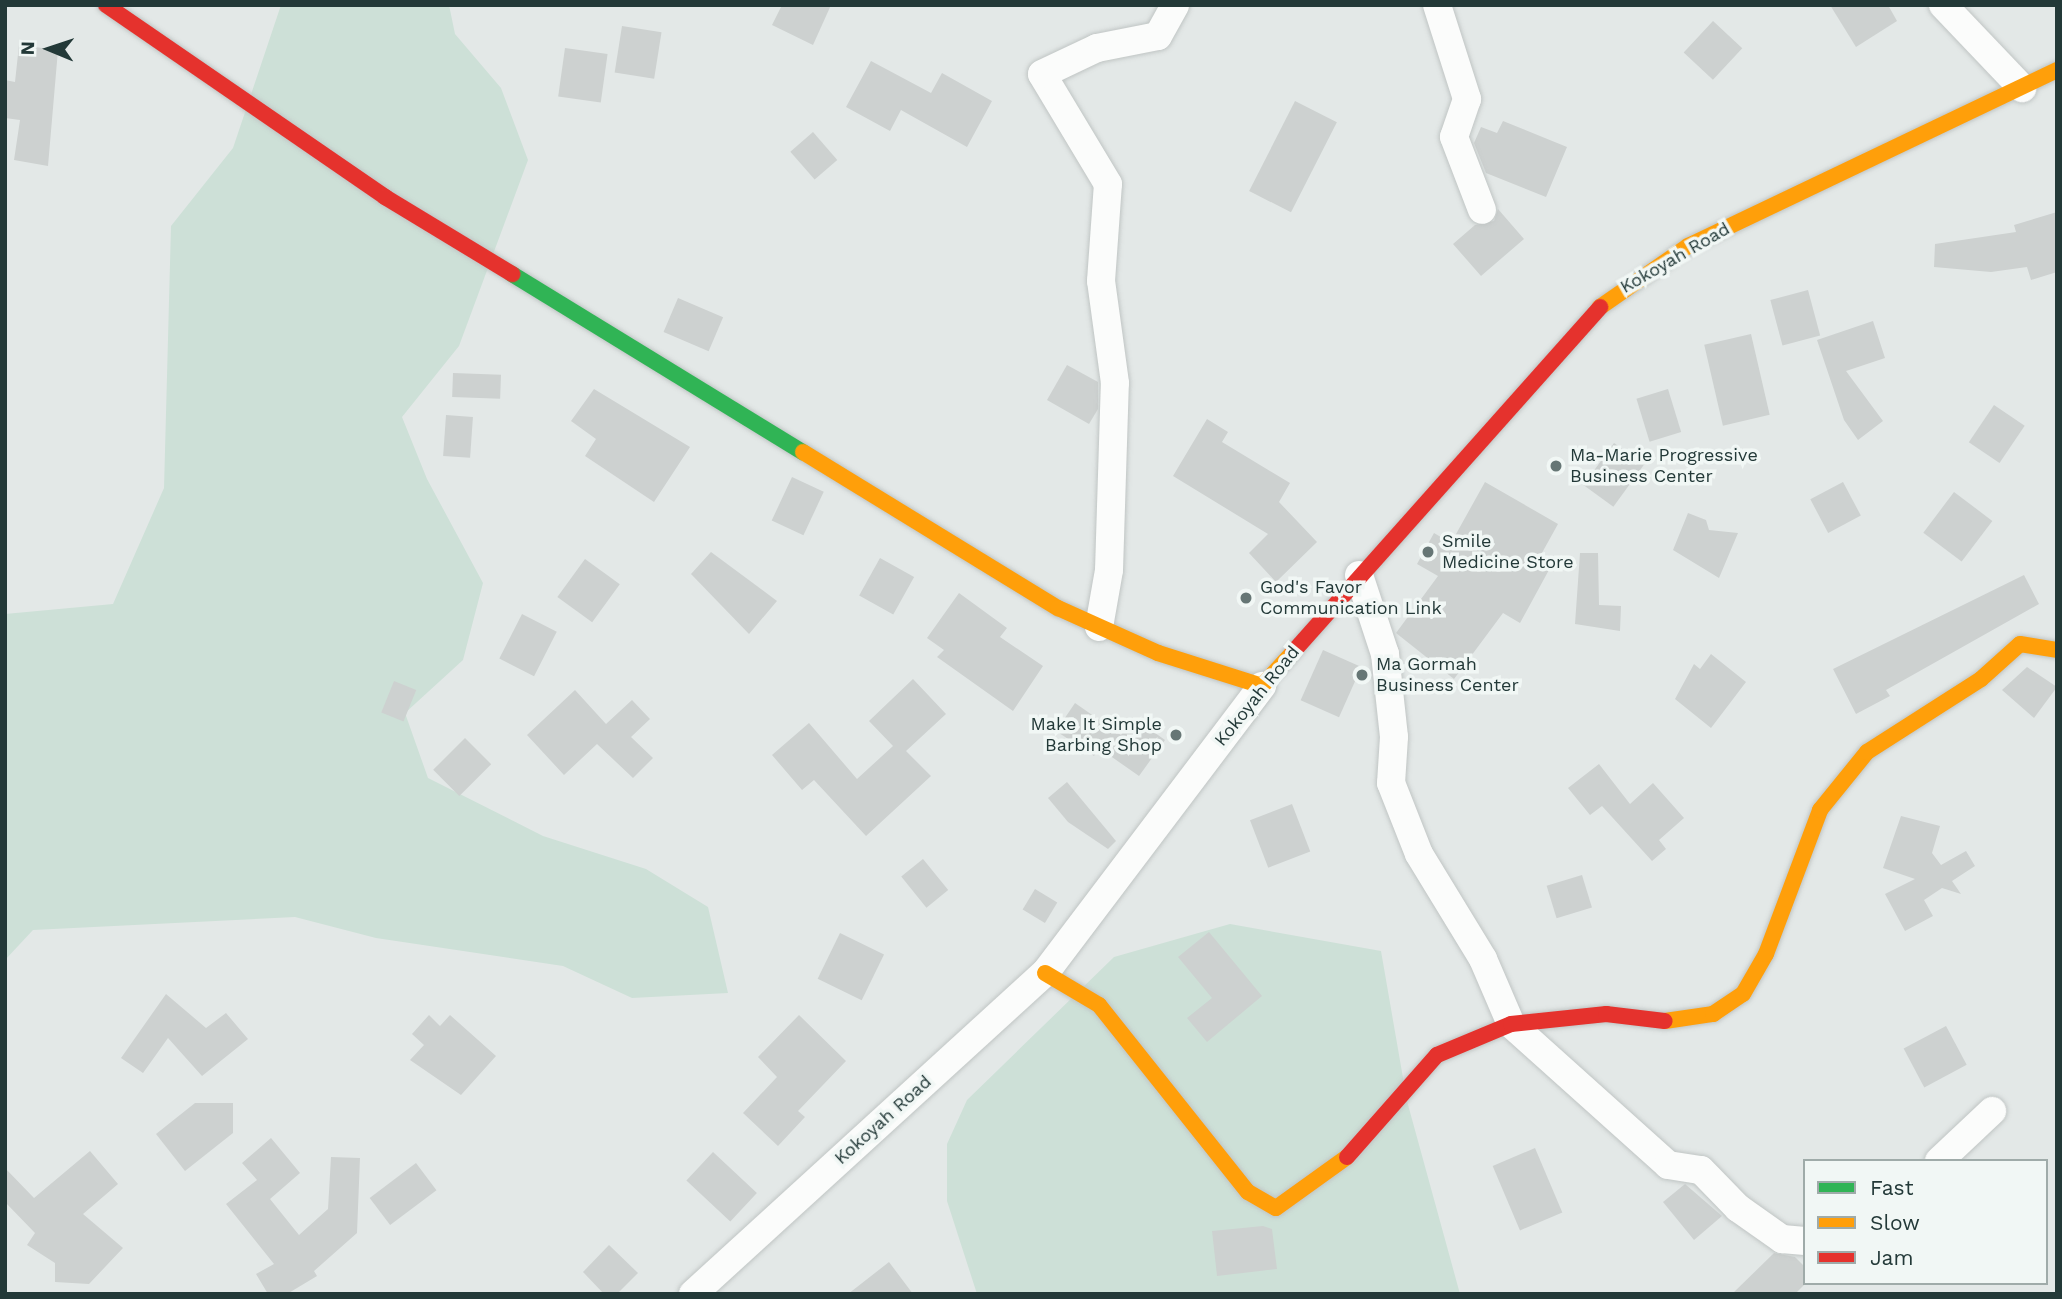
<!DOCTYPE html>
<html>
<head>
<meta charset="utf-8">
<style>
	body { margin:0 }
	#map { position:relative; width:2062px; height:1299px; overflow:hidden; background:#e3e8e7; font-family:"Work Sans",sans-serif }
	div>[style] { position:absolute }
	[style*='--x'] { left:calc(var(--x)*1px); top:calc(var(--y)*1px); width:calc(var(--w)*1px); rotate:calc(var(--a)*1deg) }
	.green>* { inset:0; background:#cde0d7 }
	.building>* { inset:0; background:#cdd1d0; transform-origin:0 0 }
	.roads { filter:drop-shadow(0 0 2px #c0c5c4) drop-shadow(0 0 2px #c0c5c4) }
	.street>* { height:28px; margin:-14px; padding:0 14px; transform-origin:14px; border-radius:14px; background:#fbfcfb }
	.fast>* { height:16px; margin:-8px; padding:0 8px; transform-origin:8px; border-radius:8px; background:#30b455 }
	.slow>* { height:16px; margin:-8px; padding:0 8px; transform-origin:8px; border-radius:8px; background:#ff9f0a }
	.jam>* { height:16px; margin:-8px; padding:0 8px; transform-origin:8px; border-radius:8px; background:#e5322d }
	.dots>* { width:19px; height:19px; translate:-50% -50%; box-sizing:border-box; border:4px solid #f1f7f5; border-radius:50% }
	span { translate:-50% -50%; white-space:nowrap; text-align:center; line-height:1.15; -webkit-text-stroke:7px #f1f7f5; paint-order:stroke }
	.street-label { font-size:18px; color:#233938 }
	.poi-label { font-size:18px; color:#233938 }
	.left { translate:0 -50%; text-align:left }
	.right { translate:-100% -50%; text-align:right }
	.frame { position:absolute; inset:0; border:7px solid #233938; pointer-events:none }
	.legend { position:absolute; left:1803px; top:1159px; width:245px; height:126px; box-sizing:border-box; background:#f1f7f5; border:2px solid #9faba9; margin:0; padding:9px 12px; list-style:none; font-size:21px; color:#233938 }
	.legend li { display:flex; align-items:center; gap:14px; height:35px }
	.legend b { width:35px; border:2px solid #9faba9 }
	.north { position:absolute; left:14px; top:14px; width:70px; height:70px; -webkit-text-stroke:5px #f1f7f5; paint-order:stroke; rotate:272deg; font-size:19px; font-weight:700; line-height:28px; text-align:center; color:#233938 }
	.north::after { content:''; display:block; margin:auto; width:24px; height:32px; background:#233938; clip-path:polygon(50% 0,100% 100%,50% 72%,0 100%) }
</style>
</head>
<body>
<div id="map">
	<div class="green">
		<div style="clip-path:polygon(281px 5px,449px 5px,455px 34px,501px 88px,528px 160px,459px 346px,402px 417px,427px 479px,483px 583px,463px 660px,405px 713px,428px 778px,543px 836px,646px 869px,708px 907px,728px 993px,632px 998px,563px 966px,376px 938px,295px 917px,33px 930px,5px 960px,5px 614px,113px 604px,164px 488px,171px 226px,233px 148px)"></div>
		<div style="clip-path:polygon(1230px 924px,1381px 951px,1407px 1101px,1460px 1294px,977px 1294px,947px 1201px,947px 1144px,967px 1100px,1114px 957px)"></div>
	</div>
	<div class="building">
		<div style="clip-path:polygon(782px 5px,831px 5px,813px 45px,772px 25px)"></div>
		<div style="clip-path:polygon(1830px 5px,1888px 5px,1897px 21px,1856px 47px)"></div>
		<div style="left:1713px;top:21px;width:40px;height:43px;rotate:43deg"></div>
		<div style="left:622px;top:26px;width:40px;height:47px;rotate:9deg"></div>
		<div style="clip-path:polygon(19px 45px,58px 50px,48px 166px,14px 160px,20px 120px,5px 118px,5px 80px,15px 82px)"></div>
		<div style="left:565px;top:48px;width:43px;height:49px;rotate:8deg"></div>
		<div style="clip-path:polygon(871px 61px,931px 93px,942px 73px,992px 101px,967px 147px,901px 110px,890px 131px,846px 107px)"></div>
		<div style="left:1295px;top:101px;width:47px;height:101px;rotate:27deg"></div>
		<div style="clip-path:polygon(1503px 121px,1567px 147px,1546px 197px,1486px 173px,1474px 143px,1481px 127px,1497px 133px)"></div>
		<div style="left:813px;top:132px;width:37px;height:30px;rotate:49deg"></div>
		<div style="clip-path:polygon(1498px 209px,1524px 239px,1481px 276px,1453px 244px,1475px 225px,1494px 221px)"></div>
		<div style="clip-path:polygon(2057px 212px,2057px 272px,2031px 280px,2027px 267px,1991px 272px,1934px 267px,1935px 244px,2016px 232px,2014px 225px)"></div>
		<div style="left:1808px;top:290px;width:47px;height:39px;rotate:75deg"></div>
		<div style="left:678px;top:298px;width:49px;height:37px;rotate:23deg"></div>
		<div style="clip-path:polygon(1873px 321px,1885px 358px,1846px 371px,1883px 421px,1858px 440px,1844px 420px,1817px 340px)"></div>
		<div style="left:1751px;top:334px;width:83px;height:48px;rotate:77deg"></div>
		<div style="clip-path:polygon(1067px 365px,1098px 382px,1098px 409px,1089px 424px,1047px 400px)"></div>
		<div style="left:453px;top:373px;width:48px;height:24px;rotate:2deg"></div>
		<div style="clip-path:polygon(594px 389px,690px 447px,654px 502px,585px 456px,596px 439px,571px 421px)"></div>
		<div style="left:1668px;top:389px;width:45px;height:33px;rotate:73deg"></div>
		<div style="left:1994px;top:405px;width:37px;height:45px;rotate:34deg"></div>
		<div style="left:446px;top:415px;width:27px;height:41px;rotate:4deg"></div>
		<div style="clip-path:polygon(1207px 419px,1228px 432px,1222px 442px,1290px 483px,1279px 502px,1317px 542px,1276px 582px,1249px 553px,1268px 534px,1173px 476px)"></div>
		<div style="left:1614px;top:443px;width:37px;height:52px;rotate:36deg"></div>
		<div style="left:792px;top:477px;width:35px;height:48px;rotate:25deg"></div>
		<div style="clip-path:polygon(1485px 482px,1558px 524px,1533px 569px,1550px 568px,1520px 623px,1503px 613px,1454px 679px,1396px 633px,1438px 576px,1417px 564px,1434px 533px,1451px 543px)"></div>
		<div style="left:1843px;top:482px;width:38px;height:37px;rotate:62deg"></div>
		<div style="left:1954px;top:492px;width:48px;height:51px;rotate:37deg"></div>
		<div style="clip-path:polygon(1688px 513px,1706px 520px,1709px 530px,1738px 533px,1719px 578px,1673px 550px)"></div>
		<div style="clip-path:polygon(711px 552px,777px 601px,749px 634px,691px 574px)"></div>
		<div style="clip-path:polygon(1580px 553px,1598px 553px,1599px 605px,1621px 606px,1620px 631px,1575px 624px)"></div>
		<div style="left:880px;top:558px;width:39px;height:43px;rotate:29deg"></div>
		<div style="left:585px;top:559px;width:43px;height:47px;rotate:36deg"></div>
		<div style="clip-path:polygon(2024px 575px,2039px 604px,1886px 690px,1890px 696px,1856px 714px,1833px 669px)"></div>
		<div style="clip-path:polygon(959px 593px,1007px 628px,1000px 637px,1043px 666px,1013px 711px,937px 657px,944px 650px,927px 638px)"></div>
		<div style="left:522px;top:614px;width:39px;height:50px;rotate:27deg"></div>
		<div style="left:1323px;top:650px;width:42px;height:55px;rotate:24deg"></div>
		<div style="clip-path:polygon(1711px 654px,1746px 682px,1711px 728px,1675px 699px,1694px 664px,1700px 669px)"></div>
		<div style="clip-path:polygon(2027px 667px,2057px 687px,2034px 718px,2002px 690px)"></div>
		<div style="clip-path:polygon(913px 679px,946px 714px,906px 751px,931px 776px,866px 836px,814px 780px,802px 790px,772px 755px,809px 723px,857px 779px,893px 746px,869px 721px)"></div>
		<div style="left:394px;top:681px;width:24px;height:34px;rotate:22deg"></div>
		<div style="clip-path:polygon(575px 690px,606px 724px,632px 700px,650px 719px,631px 737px,653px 758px,633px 778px,597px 744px,564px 775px,527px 735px)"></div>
		<div style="clip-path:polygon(1075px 703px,1121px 735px,1134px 718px,1165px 740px,1139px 776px,1099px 748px,1094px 756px,1056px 731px)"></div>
		<div style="left:465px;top:738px;width:37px;height:45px;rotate:45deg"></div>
		<div style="clip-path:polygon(1599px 764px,1630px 804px,1653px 783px,1684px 818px,1659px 840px,1666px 849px,1652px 861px,1602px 806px,1590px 815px,1568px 788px)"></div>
		<div style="clip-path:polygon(1067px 782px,1116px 841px,1108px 849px,1068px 822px,1048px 798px)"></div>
		<div style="left:1292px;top:804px;width:51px;height:45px;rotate:69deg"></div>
		<div style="clip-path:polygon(1901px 816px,1940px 826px,1932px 853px,1941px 865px,1966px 851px,1975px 866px,1952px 881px,1961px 894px,1942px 888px,1924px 900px,1933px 916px,1905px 931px,1885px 894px,1915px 879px,1883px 868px)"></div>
		<div style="left:923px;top:859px;width:40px;height:28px;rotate:51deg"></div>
		<div style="left:1582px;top:875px;width:34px;height:37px;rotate:73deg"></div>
		<div style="left:1035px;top:889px;width:26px;height:24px;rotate:31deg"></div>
		<div style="clip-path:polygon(1209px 932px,1262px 996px,1207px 1042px,1187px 1018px,1212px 998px,1178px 957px)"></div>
		<div style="left:840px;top:933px;width:49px;height:51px;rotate:26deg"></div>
		<div style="clip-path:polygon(166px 994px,206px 1028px,226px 1013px,248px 1039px,202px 1076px,168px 1038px,143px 1073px,121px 1058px)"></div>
		<div style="clip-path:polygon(429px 1015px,440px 1026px,450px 1015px,496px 1056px,461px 1095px,410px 1060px,424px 1045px,412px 1034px)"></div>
		<div style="clip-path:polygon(799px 1015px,846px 1061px,798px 1111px,805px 1117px,778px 1146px,743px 1113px,777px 1077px,758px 1057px)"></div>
		<div style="left:1946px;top:1026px;width:44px;height:48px;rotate:62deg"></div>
		<div style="clip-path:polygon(195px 1103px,233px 1103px,233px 1133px,185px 1171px,156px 1134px)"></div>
		<div style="clip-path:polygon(271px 1138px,300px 1173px,270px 1199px,299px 1235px,328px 1209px,331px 1157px,360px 1158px,357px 1233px,314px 1271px,317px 1276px,287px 1294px,268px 1294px,256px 1274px,274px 1264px,226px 1204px,257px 1180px,242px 1163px)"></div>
		<div style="left:1535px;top:1148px;width:70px;height:46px;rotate:67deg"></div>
		<div style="clip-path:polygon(90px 1151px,118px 1184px,83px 1214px,123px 1248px,89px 1284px,55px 1282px,55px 1263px,27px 1245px,35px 1233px,5px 1202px,5px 1168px,34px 1198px)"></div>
		<div style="left:713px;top:1152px;width:60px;height:39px;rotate:43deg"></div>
		<div style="left:416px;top:1163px;width:34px;height:58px;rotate:53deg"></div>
		<div style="clip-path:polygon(1685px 1184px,1722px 1216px,1694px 1240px,1663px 1202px)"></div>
		<div style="clip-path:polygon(1263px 1226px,1272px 1229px,1277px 1269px,1217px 1276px,1212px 1231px)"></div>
		<div style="clip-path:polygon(609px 1245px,638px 1273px,617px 1294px,604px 1294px,583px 1272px)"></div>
		<div style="clip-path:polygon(1774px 1253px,1795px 1257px,1805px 1267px,1805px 1284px,1795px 1294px,1732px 1294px)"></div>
		<div style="clip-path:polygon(889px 1262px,913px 1294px,848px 1294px)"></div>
	</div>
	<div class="roads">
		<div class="street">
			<div style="--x:1437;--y:5;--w:99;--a:72.3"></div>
			<div style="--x:1467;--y:99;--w:40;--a:108.9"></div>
			<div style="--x:1454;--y:137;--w:78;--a:69"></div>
			<div style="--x:1943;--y:5;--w:115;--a:46.4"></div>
			<div style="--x:1359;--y:575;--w:83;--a:71.8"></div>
			<div style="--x:1385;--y:654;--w:83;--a:83.8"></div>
			<div style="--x:1394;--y:737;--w:46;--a:93.7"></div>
			<div style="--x:1391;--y:783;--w:76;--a:68.5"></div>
			<div style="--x:1419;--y:854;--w:123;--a:58.6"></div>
			<div style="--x:1483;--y:959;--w:71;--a:66.7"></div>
			<div style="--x:1511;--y:1024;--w:211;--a:41.9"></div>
			<div style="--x:1668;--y:1165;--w:33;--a:9"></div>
			<div style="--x:1701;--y:1170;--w:53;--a:45.8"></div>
			<div style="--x:1738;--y:1208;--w:54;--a:35.2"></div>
			<div style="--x:1782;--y:1239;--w:23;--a:5"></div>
			<div style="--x:1099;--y:627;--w:58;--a:-80"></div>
			<div style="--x:1109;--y:570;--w:187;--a:-88.2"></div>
			<div style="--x:1115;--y:383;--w:103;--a:-97.8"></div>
			<div style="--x:1101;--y:281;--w:97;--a:-85.9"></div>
			<div style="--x:1108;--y:184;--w:128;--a:-121"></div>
			<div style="--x:1042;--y:74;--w:61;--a:-25.3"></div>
			<div style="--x:1097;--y:48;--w:62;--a:-11.1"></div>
			<div style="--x:1158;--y:36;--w:35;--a:-61"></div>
			<div style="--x:1939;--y:1161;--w:73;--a:-43.3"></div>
			<div style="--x:693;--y:1294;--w:476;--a:-42.4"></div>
			<div style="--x:1045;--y:973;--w:360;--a:-52.9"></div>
		</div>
		<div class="fast">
			<div style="--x:512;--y:274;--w:341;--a:31.5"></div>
		</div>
		<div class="slow">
			<div style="--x:1600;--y:307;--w:107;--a:-34.7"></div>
			<div style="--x:1688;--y:246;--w:409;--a:-25.5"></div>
			<div style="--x:803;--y:452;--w:299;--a:31.5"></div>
			<div style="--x:1058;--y:608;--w:110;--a:24.2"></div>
			<div style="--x:1158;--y:653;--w:109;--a:17.6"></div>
			<div style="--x:1262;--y:686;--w:46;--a:-47.6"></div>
			<div style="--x:1045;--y:973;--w:63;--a:30.7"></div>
			<div style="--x:1099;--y:1005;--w:239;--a:51.5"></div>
			<div style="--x:1248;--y:1192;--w:32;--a:30"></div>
			<div style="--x:1276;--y:1208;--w:87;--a:-35.7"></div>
			<div style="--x:1665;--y:1021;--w:49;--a:-8.3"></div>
			<div style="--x:1713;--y:1014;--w:36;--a:-34"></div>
			<div style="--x:1743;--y:994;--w:46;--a:-60.1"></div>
			<div style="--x:1766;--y:954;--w:154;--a:-69.4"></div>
			<div style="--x:1820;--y:810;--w:75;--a:-51"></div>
			<div style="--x:1867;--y:752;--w:135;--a:-32.6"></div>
			<div style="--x:1981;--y:679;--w:52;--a:-41.9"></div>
			<div style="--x:2020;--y:644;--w:37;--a:9"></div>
		</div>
		<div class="jam">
			<div style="--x:106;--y:5;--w:339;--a:34.5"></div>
			<div style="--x:385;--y:197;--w:149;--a:31.2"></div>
			<div style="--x:1293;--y:652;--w:462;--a:-48.3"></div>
			<div style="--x:1347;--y:1157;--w:136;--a:-48.6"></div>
			<div style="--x:1437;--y:1055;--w:80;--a:-22.7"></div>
			<div style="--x:1511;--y:1024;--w:96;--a:-6"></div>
			<div style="--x:1606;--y:1014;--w:59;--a:6.8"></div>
		</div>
	</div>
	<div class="dots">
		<div style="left:1556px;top:466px;background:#667675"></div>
		<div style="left:1428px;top:552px;background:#667675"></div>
		<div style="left:1246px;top:598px;background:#667675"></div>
		<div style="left:1362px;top:675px;background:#667675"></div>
		<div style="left:1176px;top:735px;background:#667675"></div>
	</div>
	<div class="street-label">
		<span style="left:1675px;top:258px;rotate:-30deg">Kokoyah Road</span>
		<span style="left:1257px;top:696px;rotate:-51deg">Kokoyah Road</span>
		<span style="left:883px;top:1120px;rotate:-42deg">Kokoyah Road</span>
	</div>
	<div class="poi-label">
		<span class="left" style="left:1570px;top:466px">Ma-Marie Progressive<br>Business Center</span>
		<span class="left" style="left:1442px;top:552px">Smile<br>Medicine Store</span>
		<span class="left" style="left:1260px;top:598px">God's Favor<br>Communication Link</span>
		<span class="left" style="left:1376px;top:675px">Ma Gormah<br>Business Center</span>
		<span class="right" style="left:1162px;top:735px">Make It Simple<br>Barbing Shop</span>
	</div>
	<div class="frame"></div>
	<ul class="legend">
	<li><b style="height:9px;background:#30b455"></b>Fast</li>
	<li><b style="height:9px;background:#ff9f0a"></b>Slow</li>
	<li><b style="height:9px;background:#e5322d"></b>Jam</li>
	</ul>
	<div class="north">N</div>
</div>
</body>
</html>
